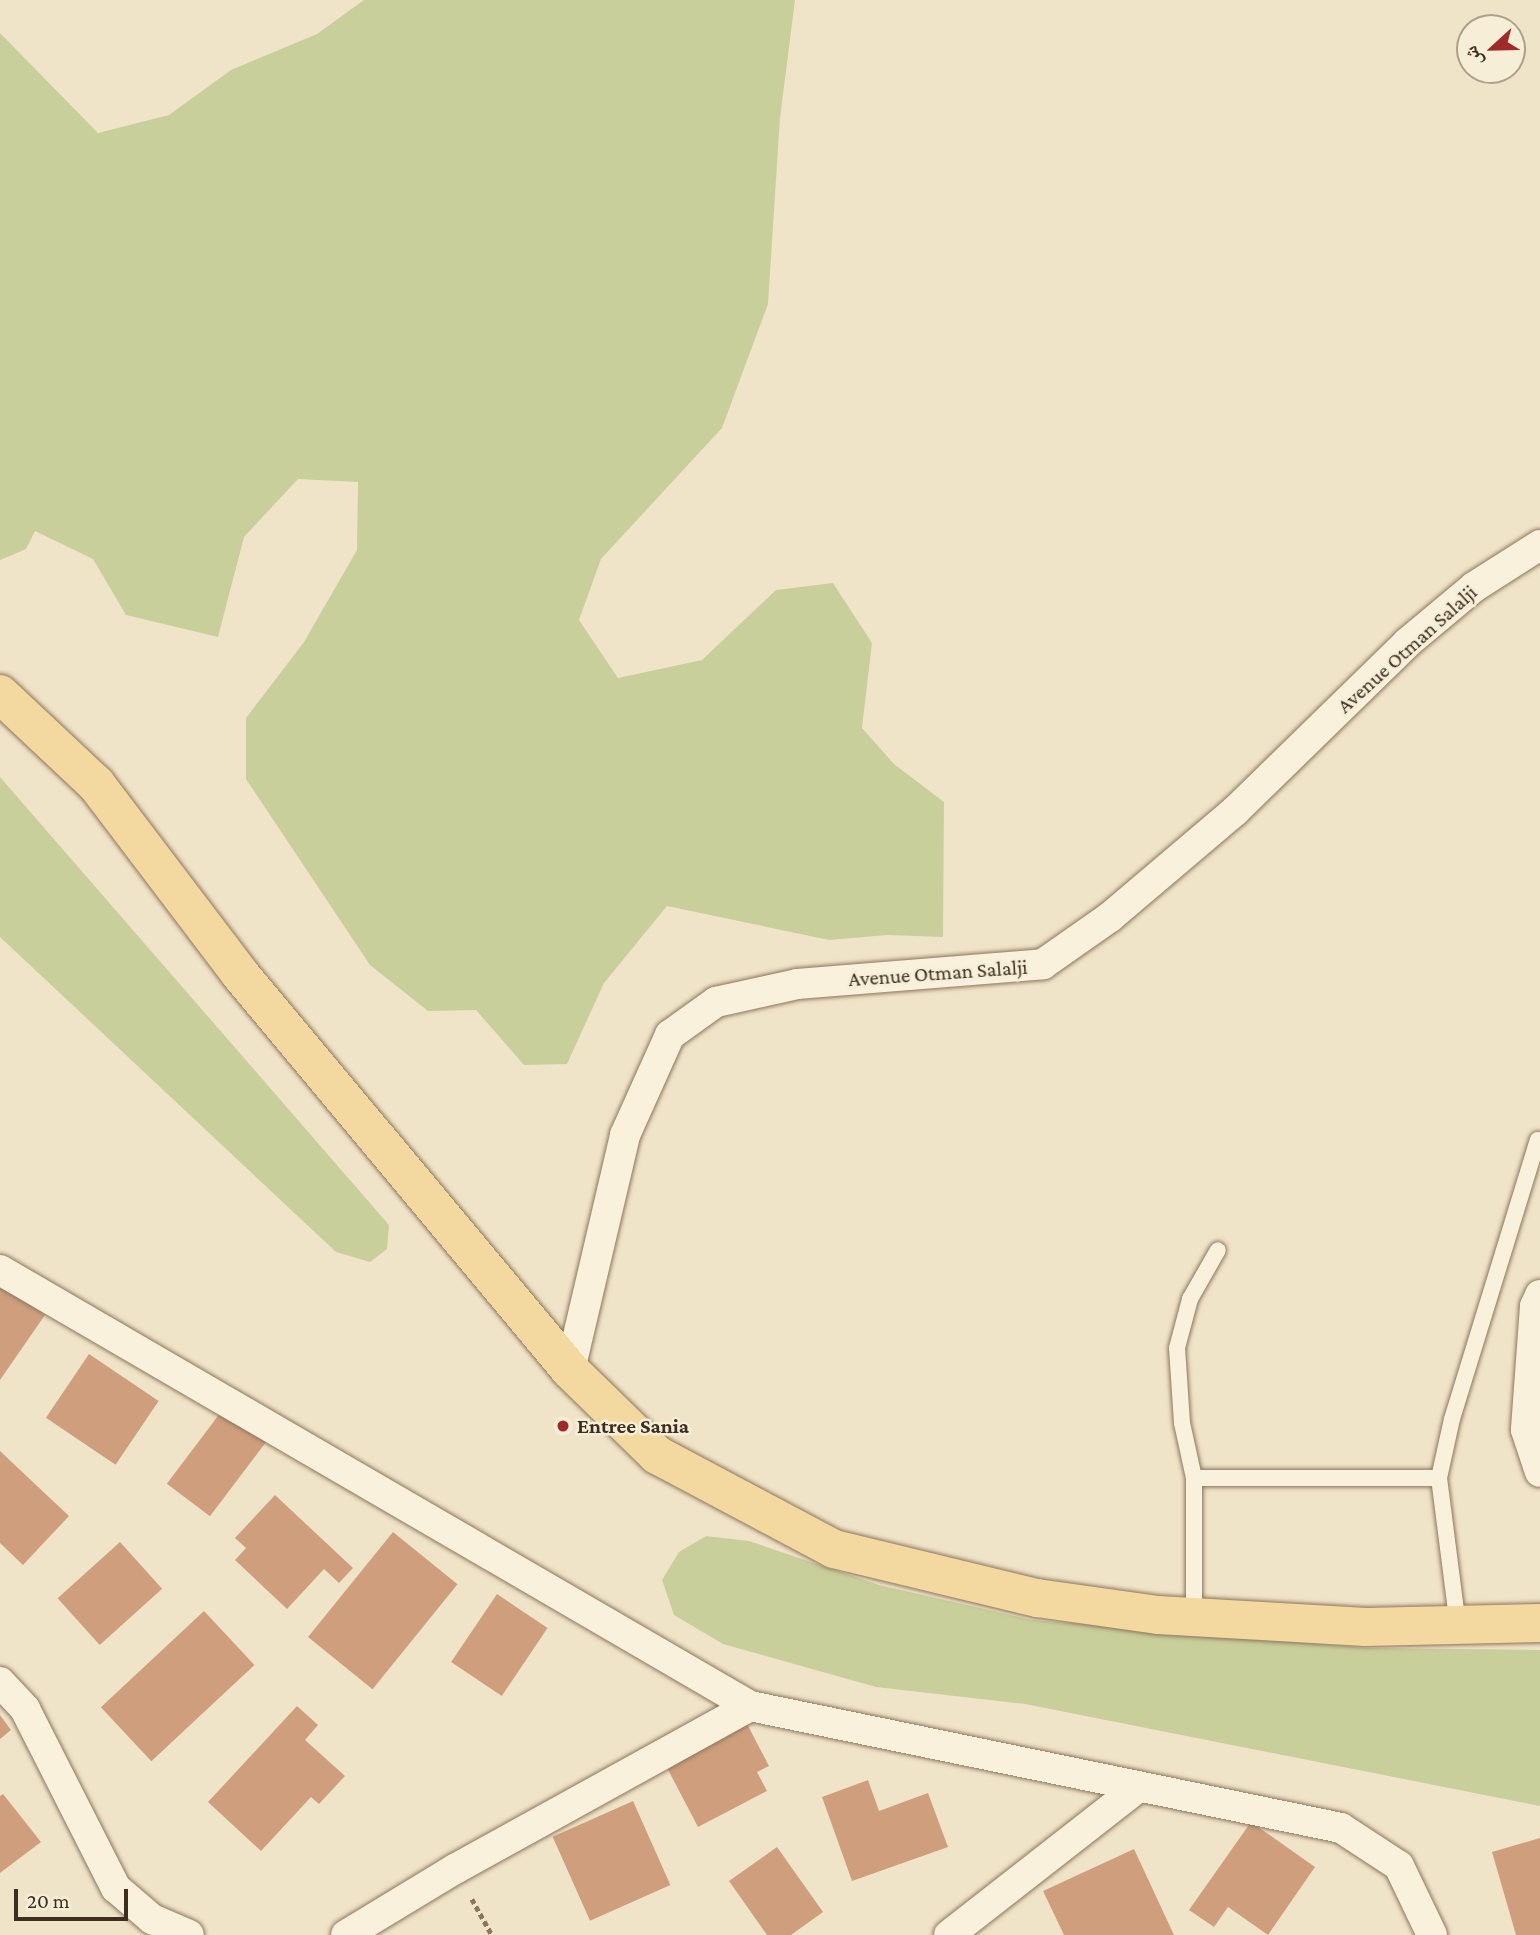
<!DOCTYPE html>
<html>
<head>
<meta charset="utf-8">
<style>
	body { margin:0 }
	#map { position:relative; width:1540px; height:1935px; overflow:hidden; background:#f0e4c8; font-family:"Crimson Pro","Noto Naskh Arabic",serif }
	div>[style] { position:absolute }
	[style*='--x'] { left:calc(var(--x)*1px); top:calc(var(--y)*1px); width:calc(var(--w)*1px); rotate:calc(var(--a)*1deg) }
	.green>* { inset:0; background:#c9cf9b }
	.building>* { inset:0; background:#cf9f7d; transform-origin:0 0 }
	.path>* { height:4.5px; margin-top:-2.25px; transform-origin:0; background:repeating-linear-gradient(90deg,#8d765c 0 5px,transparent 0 8.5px) }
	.roads { filter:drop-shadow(0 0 2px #8d765c) drop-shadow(0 0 2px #8d765c) }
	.lane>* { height:16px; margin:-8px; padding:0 8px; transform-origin:8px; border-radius:8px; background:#faf1dc }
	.street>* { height:30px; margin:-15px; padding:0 15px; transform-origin:15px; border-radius:15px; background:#faf1dc }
	.primary>* { height:38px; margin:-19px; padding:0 19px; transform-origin:19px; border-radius:19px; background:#f3d9a0 }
	.dots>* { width:19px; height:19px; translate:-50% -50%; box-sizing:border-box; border:4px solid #f7eed8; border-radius:50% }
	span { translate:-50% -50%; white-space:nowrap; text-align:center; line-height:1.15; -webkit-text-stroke:5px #f7eed8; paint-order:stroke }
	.street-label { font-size:21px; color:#3d2e20 }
	.poi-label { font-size:21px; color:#3d2e20; font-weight:700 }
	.left { translate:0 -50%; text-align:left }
	.north { position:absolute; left:1456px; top:14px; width:70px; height:70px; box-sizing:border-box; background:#f7eed8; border:2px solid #ada18e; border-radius:50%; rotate:248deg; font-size:19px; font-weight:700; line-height:28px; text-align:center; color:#3d2e20 }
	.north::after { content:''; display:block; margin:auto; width:24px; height:32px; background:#9e2a2b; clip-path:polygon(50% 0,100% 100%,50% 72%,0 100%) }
	.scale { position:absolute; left:14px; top:1889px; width:114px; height:32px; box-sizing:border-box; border:4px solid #3d2e20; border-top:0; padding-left:9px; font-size:21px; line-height:24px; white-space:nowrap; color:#3d2e20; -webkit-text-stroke:5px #f7eed8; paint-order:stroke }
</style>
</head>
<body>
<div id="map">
	<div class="green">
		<div style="clip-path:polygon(364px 0,795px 0,780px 118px,768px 304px,722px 428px,601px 559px,579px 620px,618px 678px,702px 660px,776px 590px,833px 583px,872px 643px,862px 728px,894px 764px,944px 802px,943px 937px,887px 935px,829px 940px,667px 906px,604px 983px,567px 1064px,524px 1065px,476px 1010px,428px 1011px,370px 965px,246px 779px,246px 718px,304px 642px,357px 550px,358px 482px,298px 479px,244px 537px,218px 637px,126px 615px,93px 559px,35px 531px,26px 549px,0 560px,0 33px,98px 133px,169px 115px,231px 70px,317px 34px)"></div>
		<div style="clip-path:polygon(0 777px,389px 1225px,387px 1249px,370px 1262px,336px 1252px,0 937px)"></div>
		<div style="clip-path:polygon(706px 1536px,749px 1541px,879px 1585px,1032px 1620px,1366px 1648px,1540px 1650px,1540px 1806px,1025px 1704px,876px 1687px,723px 1644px,674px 1615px,662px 1580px,679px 1552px)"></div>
	</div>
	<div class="building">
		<div style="clip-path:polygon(0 1283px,45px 1315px,0 1380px)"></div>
		<div style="left:89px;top:1354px;width:84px;height:77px;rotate:34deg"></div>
		<div style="left:227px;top:1404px;width:54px;height:100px;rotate:37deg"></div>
		<div style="clip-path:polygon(0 1451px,69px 1516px,23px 1565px,0 1543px)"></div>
		<div style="clip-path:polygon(275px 1495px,353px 1568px,339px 1583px,324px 1569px,287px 1609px,235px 1560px,246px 1548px,235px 1538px)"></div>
		<div style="left:393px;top:1532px;width:83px;height:135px;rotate:39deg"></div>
		<div style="left:120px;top:1542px;width:63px;height:84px;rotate:48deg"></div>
		<div style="left:497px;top:1594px;width:61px;height:82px;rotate:34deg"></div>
		<div style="left:204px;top:1611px;width:74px;height:141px;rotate:47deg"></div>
		<div style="clip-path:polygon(297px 1706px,318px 1725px,305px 1740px,345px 1776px,319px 1804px,311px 1797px,261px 1851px,208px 1802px)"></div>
		<div style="clip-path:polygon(0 1715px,11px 1730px,0 1739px)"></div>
		<div style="clip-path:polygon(745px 1720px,769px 1766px,757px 1772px,767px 1791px,698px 1827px,664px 1762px)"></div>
		<div style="clip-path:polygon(868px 1780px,879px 1811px,928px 1793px,948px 1847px,852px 1881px,822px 1797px)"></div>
		<div style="clip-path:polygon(3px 1794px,41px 1842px,0 1873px,0 1796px)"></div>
		<div style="left:633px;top:1801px;width:92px;height:88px;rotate:66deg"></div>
		<div style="clip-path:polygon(1251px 1822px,1315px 1867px,1268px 1935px,1228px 1907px,1214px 1927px,1189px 1910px)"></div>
		<div style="clip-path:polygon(1540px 1838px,1540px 1935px,1516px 1935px,1492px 1852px)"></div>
		<div style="clip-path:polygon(777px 1847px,823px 1912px,791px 1935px,767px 1935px,729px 1881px)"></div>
		<div style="clip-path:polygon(1134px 1849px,1174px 1935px,1064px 1935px,1043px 1891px)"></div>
	</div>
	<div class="path">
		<div style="--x:472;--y:1899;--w:41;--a:60.9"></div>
	</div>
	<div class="roads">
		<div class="lane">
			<div style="--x:1194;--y:1478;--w:245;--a:0"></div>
			<div style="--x:1194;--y:1617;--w:139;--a:-90"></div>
			<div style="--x:1194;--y:1478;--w:56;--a:-102.3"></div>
			<div style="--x:1182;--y:1423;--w:75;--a:-93.8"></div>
			<div style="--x:1177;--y:1348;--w:51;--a:-75.1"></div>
			<div style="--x:1190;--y:1299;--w:56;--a:-60.3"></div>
			<div style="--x:1458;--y:1626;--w:149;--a:-97.3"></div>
			<div style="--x:1439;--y:1478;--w:60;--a:-77.6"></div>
			<div style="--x:1452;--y:1419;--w:292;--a:-72.9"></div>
		</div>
		<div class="street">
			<div style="--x:0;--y:1270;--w:868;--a:30.17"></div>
			<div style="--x:750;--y:1706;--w:603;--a:11.66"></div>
			<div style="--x:1341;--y:1828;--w:69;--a:33.2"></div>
			<div style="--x:1399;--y:1866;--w:76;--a:64.4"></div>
			<div style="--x:1540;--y:1295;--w:12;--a:114"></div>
			<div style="--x:1535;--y:1306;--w:124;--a:94.2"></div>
			<div style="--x:1526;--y:1430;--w:44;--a:71.6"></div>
			<div style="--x:570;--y:1370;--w:241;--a:-76.8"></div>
			<div style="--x:625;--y:1135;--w:110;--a:-65.8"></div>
			<div style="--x:670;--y:1035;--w:57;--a:-35.7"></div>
			<div style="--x:716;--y:1002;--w:83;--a:-12.5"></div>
			<div style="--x:797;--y:984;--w:247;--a:-4.6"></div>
			<div style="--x:1043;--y:964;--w:82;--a:-35"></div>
			<div style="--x:1110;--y:917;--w:164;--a:-40.3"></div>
			<div style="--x:1235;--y:811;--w:240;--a:-44.3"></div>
			<div style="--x:1407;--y:643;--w:87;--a:-39.9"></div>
			<div style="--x:1474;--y:587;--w:78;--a:-32.5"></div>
			<div style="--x:0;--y:1682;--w:37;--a:47"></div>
			<div style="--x:25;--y:1709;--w:201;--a:63.1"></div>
			<div style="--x:116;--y:1888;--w:48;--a:40.7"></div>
			<div style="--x:152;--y:1919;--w:40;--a:23.4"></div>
			<div style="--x:346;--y:1935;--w:127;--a:-31.2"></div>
			<div style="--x:455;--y:1869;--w:337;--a:-28.9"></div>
			<div style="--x:949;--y:1935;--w:237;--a:-38"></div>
		</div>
		<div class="primary">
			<div style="--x:0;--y:694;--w:132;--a:43.2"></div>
			<div style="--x:96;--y:784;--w:238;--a:52.8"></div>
			<div style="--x:240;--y:974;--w:515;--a:50.19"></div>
			<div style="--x:570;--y:1370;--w:122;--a:44.3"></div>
			<div style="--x:657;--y:1455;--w:200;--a:28"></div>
			<div style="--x:834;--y:1549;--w:209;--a:13.6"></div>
			<div style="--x:1037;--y:1598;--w:122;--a:8"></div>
			<div style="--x:1158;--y:1615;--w:208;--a:3.3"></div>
			<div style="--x:1366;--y:1627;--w:174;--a:-1.3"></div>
		</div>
	</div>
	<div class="dots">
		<div style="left:563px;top:1426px;background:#9e2a2b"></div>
	</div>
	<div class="street-label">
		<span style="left:1407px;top:649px;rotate:-42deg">Avenue Otman Salalji</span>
		<span style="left:938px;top:973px;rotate:-4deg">Avenue Otman Salalji</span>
	</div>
	<div class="poi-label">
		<span class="left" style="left:577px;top:1426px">Entree Sania</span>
	</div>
	<div class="north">ش</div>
	<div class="scale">20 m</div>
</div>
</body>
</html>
